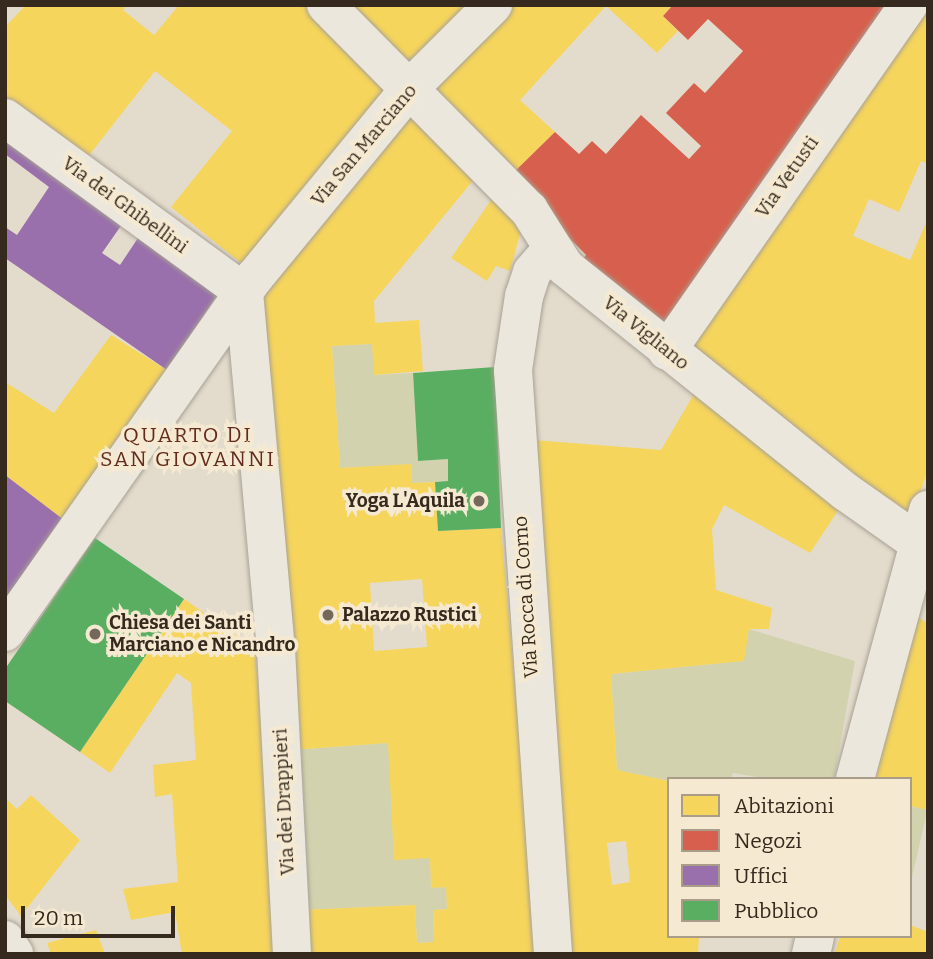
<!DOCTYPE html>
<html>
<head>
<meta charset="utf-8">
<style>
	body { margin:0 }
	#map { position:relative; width:933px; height:959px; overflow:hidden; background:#e3dccc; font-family:Bitter,serif }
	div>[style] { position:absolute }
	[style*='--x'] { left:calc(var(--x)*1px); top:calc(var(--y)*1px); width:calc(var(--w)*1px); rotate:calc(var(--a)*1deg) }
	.green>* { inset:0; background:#d2d3ae; transform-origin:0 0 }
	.homes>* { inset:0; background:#f6d55c }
	.shops>* { inset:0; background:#d6604d }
	.offices>* { inset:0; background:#9970ab }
	.public>* { inset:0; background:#5aae61 }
	.roads { filter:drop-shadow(0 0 2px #a8a195) drop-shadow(0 0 2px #a8a195) }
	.street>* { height:38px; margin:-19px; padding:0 19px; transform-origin:19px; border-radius:19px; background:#ece7dd }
	.dots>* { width:19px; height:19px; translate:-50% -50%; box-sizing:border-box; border:4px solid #f5ead1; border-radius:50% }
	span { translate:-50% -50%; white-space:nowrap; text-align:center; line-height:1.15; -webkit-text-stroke:7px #f5ead1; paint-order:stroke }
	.street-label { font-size:19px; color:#36291d }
	.poi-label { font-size:19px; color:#36291d; font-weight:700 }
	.right { translate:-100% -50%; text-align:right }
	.left { translate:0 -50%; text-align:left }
	.neighbourhood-label { font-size:21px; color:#622b1d; letter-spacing:2px }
	.frame { position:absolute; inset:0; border:7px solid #36291d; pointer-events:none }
	.legend { position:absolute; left:667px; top:777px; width:245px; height:161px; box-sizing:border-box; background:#f5ead1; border:2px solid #a99d89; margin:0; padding:9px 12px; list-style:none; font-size:21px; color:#36291d }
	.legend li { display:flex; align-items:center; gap:14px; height:35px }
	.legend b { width:35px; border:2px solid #a99d89 }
	.scale { position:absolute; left:21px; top:906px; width:154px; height:32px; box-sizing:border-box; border:4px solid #36291d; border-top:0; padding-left:9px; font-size:21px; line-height:24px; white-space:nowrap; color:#36291d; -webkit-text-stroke:5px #f5ead1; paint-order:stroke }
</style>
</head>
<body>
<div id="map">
	<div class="green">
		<div style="clip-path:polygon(372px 344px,375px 375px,413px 373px,418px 461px,448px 459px,448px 481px,412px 483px,411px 465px,340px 468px,332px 346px)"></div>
		<div style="clip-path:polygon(749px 629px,855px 661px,834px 779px,768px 779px,733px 773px,731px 779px,669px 781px,617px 770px,611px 674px,743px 661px)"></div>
		<div style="clip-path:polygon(388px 743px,430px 858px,431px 887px,446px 887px,447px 909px,433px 910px,434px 942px,417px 943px,415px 905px,301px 910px,292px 750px)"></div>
		<div style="left:910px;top:806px;width:18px;height:119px;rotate:13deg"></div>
	</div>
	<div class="homes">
		<div style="clip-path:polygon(26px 5px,127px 5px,123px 10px,154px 35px,179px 5px,311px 5px,394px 80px,246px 267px,171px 207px,232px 131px,155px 71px,83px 163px,5px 105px,5px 27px)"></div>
		<div style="clip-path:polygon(344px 5px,467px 5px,407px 63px)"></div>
		<div style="clip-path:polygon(508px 5px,673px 5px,663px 16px,678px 31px,657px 53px,606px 6px,520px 100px,555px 132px,509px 177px,423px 88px)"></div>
		<div style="clip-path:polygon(917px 5px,928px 5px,928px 164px,921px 161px,899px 212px,869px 199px,853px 236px,910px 260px,928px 218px,928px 470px,911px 518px,683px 353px)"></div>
		<div style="clip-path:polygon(evenodd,413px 102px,480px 172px,374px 301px,375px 323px,419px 320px,423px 371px,374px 375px,372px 344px,332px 346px,340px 468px,411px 464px,412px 483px,435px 482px,438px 531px,501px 528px,539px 954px,303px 954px,301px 910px,415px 905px,417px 943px,434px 942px,433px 910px,447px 909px,446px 887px,431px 888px,430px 858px,394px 860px,388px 743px,292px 750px,262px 291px,413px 102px,422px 579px,427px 647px,374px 651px,370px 583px,422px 579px)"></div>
		<div style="clip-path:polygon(498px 190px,525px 216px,510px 271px,496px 266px,487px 281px,451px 258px)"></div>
		<div style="clip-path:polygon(111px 335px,167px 370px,64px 520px,5px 475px,5px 382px,54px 413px)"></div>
		<div style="clip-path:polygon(evenodd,697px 389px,841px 506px,810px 553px,724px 505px,712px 529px,716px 590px,772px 608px,769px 629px,749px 629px,744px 661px,611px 674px,617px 770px,669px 781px,669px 936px,699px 936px,698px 954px,566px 954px,534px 440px,661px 450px,697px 389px,626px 841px,630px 882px,612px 885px,607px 843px,626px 841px)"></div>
		<div style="clip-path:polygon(184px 599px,255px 648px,279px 954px,182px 954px,175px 912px,131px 920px,123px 889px,178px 882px,172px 794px,155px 797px,153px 765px,196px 760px,191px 683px,177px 673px,110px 773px,80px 752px)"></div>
		<div style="clip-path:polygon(910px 611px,928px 624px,928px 810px,910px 806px,910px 779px,876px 779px)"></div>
		<div style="clip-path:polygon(31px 795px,80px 840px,21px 916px,5px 895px,5px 798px,17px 809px)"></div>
		<div style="clip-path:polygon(910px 925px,928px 932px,928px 954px,835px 954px,840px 936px,910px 936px)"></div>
		<div style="clip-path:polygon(96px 930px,105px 954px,51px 954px,47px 943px)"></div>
	</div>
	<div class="shops">
		<div style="clip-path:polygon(673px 5px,894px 5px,661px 335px,578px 265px,586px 255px,509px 177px,555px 132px,579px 154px,592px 141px,606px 154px,641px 115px,689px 159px,701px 146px,666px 113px,694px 83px,705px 93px,743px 51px,708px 19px,688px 40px,663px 16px)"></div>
	</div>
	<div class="offices">
		<div style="clip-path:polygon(5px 132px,125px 220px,102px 253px,120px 265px,142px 232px,220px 291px,167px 370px,5px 258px,5px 227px,17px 235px,49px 187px,5px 154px)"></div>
		<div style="clip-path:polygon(5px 475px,64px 520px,5px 604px)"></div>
	</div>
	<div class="public">
		<div style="clip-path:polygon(495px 367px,501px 528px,438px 531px,435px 482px,448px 481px,448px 459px,418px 461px,413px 373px)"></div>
		<div style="clip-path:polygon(95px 538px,184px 599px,80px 752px,5px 701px,5px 669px)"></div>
	</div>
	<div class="roads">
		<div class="street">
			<div style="--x:326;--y:5;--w:289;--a:45.3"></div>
			<div style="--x:529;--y:210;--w:67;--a:57.7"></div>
			<div style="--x:565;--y:267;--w:360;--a:38.7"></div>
			<div style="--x:846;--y:492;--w:87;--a:35.2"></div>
			<div style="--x:5;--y:118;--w:296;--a:36.1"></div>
			<div style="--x:552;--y:249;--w:30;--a:131"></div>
			<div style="--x:532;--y:272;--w:25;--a:108"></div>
			<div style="--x:524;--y:296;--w:75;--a:98.5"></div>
			<div style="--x:513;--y:370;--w:585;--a:86.08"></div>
			<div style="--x:244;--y:292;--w:358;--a:84.9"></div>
			<div style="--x:276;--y:649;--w:305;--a:87"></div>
			<div style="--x:667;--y:351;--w:422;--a:-55.1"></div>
			<div style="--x:5;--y:632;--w:433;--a:-54.9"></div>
			<div style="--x:254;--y:278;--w:247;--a:-50.6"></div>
			<div style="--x:411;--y:87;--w:116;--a:-45"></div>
			<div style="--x:855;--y:779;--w:279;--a:-74.8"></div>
			<div style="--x:5;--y:940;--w:17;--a:57"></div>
			<div style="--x:811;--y:954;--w:18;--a:-77"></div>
		</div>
	</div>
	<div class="dots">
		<div style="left:479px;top:501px;background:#73685a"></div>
		<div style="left:328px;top:615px;background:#73685a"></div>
		<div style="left:95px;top:634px;background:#73685a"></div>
	</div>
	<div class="street-label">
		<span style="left:364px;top:145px;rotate:-50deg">Via San Marciano</span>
		<span style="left:787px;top:177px;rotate:-55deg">Via Vetusti</span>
		<span style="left:125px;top:205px;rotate:36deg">Via dei Ghibellini</span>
		<span style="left:646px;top:333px;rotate:39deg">Via Vigliano</span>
		<span style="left:526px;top:597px;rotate:-94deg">Via Rocca di Corno</span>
		<span style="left:284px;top:802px;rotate:-93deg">Via dei Drappieri</span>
	</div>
	<div class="poi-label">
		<span class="right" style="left:465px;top:501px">Yoga L'Aquila</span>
		<span class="left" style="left:342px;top:615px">Palazzo Rustici</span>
		<span class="left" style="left:109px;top:634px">Chiesa dei Santi<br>Marciano e Nicandro</span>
	</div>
	<div class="neighbourhood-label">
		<span style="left:188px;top:447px">QUARTO DI<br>SAN GIOVANNI</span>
	</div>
	<div class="frame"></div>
	<ul class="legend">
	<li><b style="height:19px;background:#f6d55c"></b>Abitazioni</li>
	<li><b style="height:19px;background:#d6604d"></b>Negozi</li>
	<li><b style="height:19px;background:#9970ab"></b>Uffici</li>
	<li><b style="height:19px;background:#5aae61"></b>Pubblico</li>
	</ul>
	<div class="scale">20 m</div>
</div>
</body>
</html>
